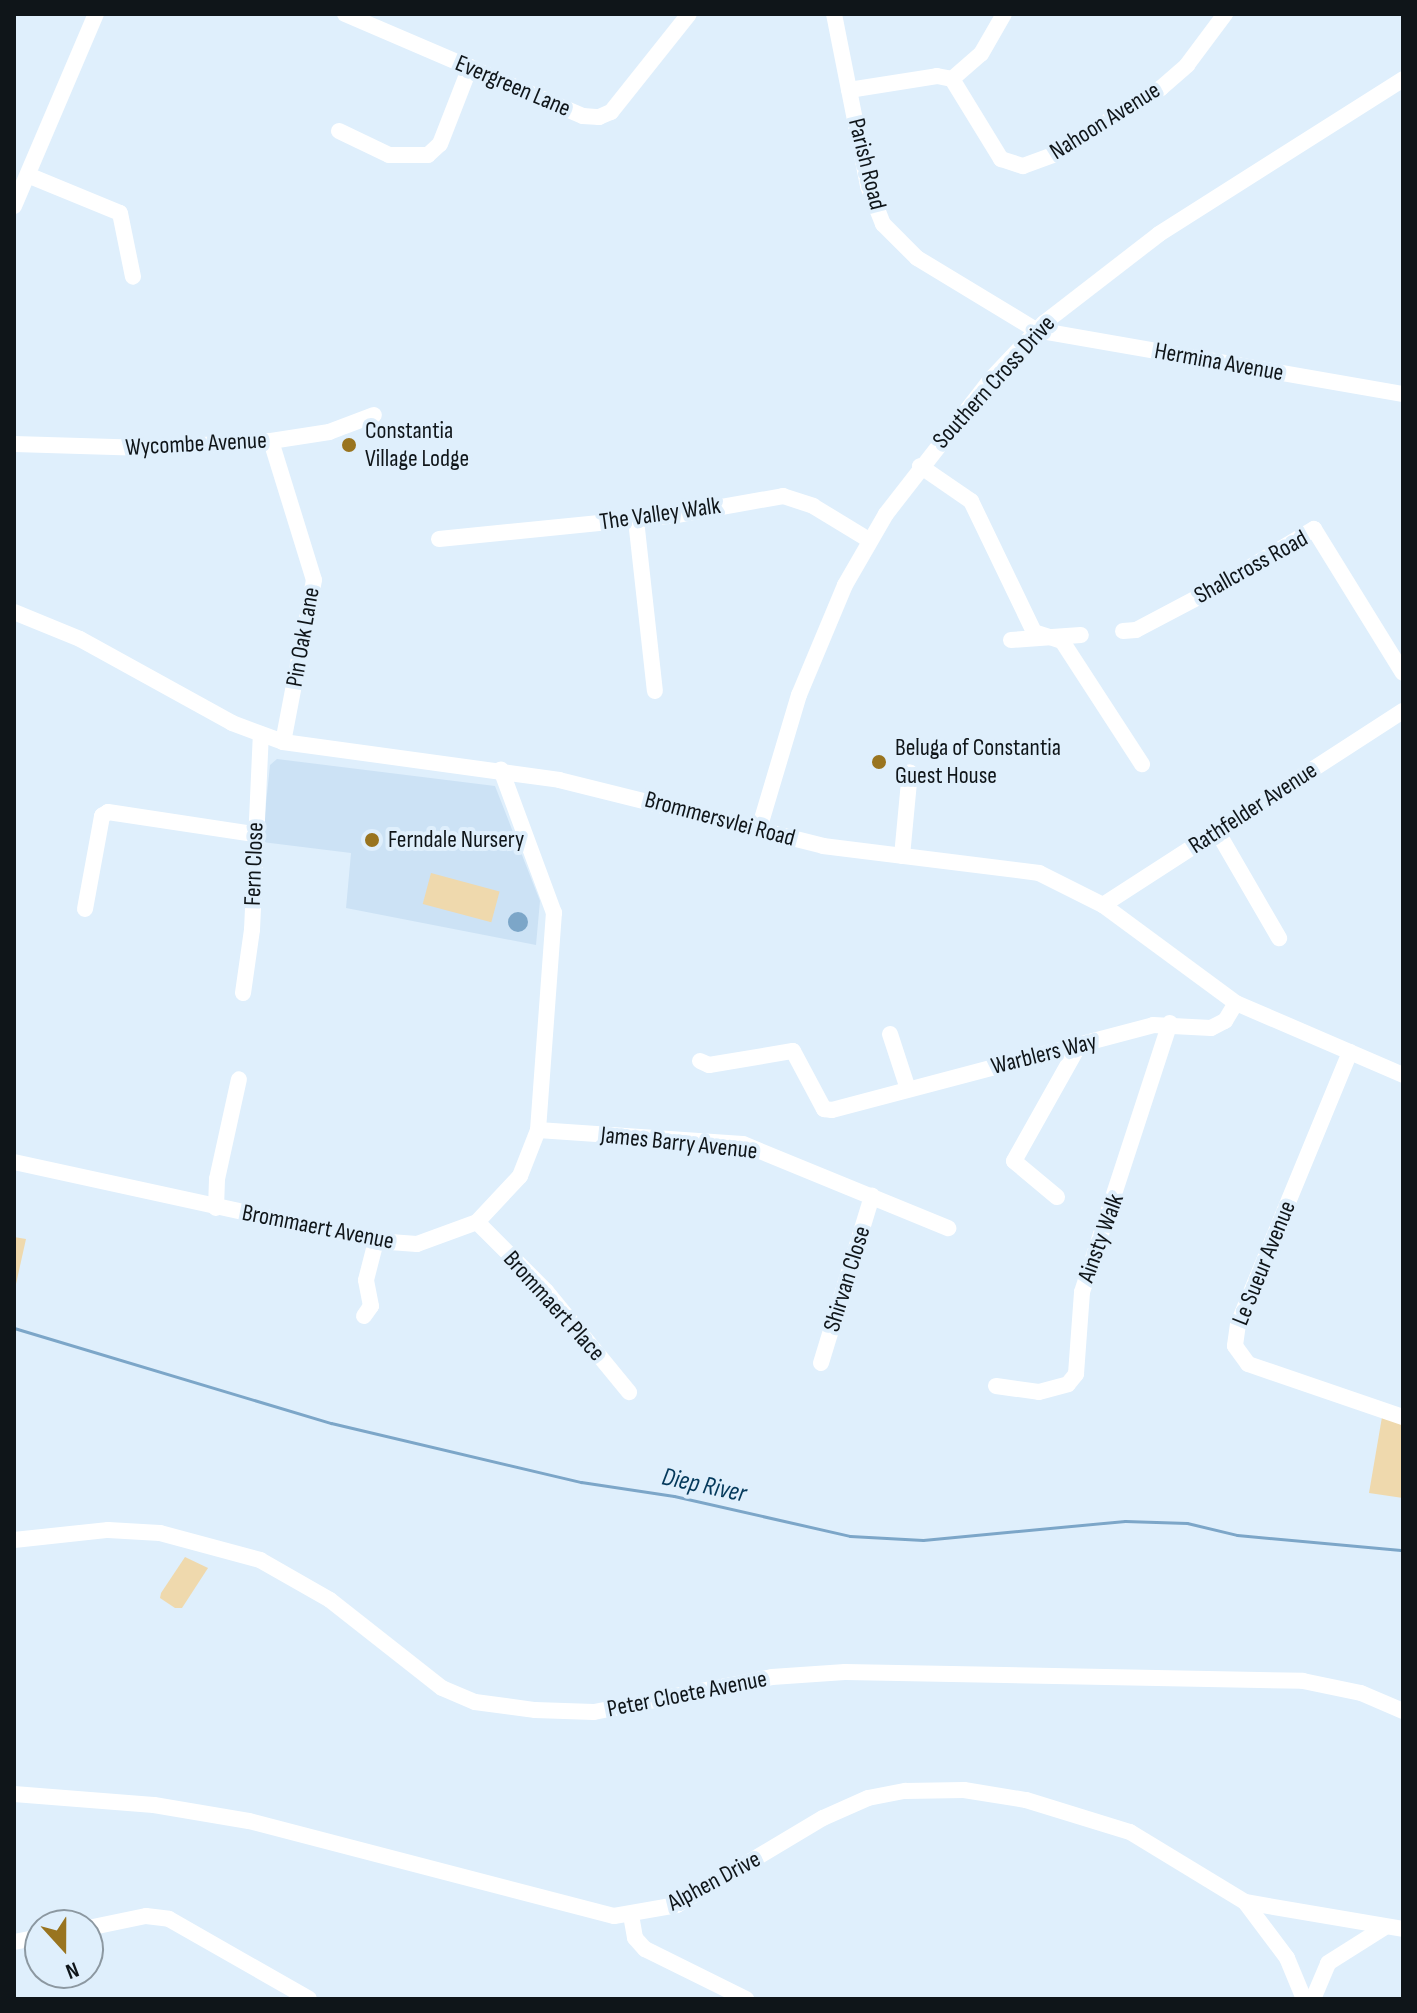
<!DOCTYPE html>
<html>
<head>
<meta charset="utf-8">
<style>
	body { margin:0 }
	#map { position:relative; width:1417px; height:2013px; overflow:hidden; background:#dfeffc; font-family:"Sofia Sans Condensed",sans-serif }
	div>[style] { position:absolute }
	[style*='--x'] { left:calc(var(--x)*1px); top:calc(var(--y)*1px); width:calc(var(--w)*1px); rotate:calc(var(--a)*1deg) }
	.built>* { inset:0; background:#cce2f5 }
	.green>* { inset:0; background:#efd9ad; transform-origin:0 0 }
	.water>* { inset:0; background:#7ca6c8 }
	.round { border-radius:50% }
	.stream>* { height:3px; margin:-1.5px; padding:0 1.5px; transform-origin:1.5px; border-radius:1.5px; background:#7ca6c8 }
	.minor>* { height:16px; margin:-8px; padding:0 8px; transform-origin:8px; border-radius:8px; background:#fff }
	.dots>* { width:22px; height:22px; translate:-50% -50%; box-sizing:border-box; border:4px solid #dfeffc; border-radius:50% }
	span { translate:-50% -50%; white-space:nowrap; text-align:center; line-height:1.15; -webkit-text-stroke:8px #dfeffc; paint-order:stroke }
	.street-label { font-size:24px; color:#0f1519 }
	.poi-label { font-size:24px; color:#0f1519 }
	.left { translate:0 -50%; text-align:left }
	.water-label { font-size:26px; color:#04395b; font-style:italic }
	.frame { position:absolute; inset:0; border:16px solid #0f1519; pointer-events:none }
	.north { position:absolute; left:24px; top:1909px; width:80px; height:80px; box-sizing:border-box; background:#dfeffc; border:2px solid #8c98a1; border-radius:50%; rotate:159deg; font-size:22px; font-weight:700; line-height:32px; text-align:center; color:#0f1519 }
	.north::after { content:''; display:block; margin:auto; width:28px; height:36px; background:#99741f; clip-path:polygon(50% 0,100% 100%,50% 72%,0 100%) }
</style>
</head>
<body>
<div id="map">
	<div class="built">
		<div style="clip-path:polygon(277px 759px,495px 786px,540px 901px,536px 945px,346px 908px,351px 853px,262px 842px,270px 765px)"></div>
	</div>
	<div class="green">
		<div style="left:431px;top:873px;width:71px;height:32px;rotate:15deg"></div>
		<div style="clip-path:polygon(14px 1237px,26px 1239px,14px 1293px)"></div>
		<div style="clip-path:polygon(1382px 1417px,1403px 1423px,1403px 1498px,1369px 1493px)"></div>
		<div style="clip-path:polygon(185px 1557px,208px 1568px,182px 1608px,175px 1608px,160px 1598px,161px 1593px)"></div>
	</div>
	<div class="water">
		<div class="round" style="left:508px;top:912px;width:20px;height:20px"></div>
	</div>
	<div class="stream">
		<div style="--x:14;--y:1328;--w:331;--a:16.7"></div>
		<div style="--x:331;--y:1423;--w:257;--a:13.3"></div>
		<div style="--x:581;--y:1482;--w:94;--a:8.6"></div>
		<div style="--x:674;--y:1496;--w:180;--a:12.8"></div>
		<div style="--x:850;--y:1536;--w:73;--a:3.1"></div>
		<div style="--x:923;--y:1540;--w:203;--a:-5.4"></div>
		<div style="--x:1125;--y:1521;--w:62;--a:1.8"></div>
		<div style="--x:1187;--y:1523;--w:51;--a:13.5"></div>
		<div style="--x:1237;--y:1535;--w:167;--a:5.2"></div>
	</div>
	<div class="minor">
		<div style="--x:345;--y:14;--w:259;--a:23.2"></div>
		<div style="--x:583;--y:116;--w:16;--a:4"></div>
		<div style="--x:599;--y:117;--w:13;--a:-23"></div>
		<div style="--x:611;--y:112;--w:125;--a:-51.5"></div>
		<div style="--x:834;--y:14;--w:175;--a:78.8"></div>
		<div style="--x:868;--y:186;--w:41;--a:68.5"></div>
		<div style="--x:883;--y:224;--w:48;--a:45"></div>
		<div style="--x:917;--y:258;--w:139;--a:31.2"></div>
		<div style="--x:1036;--y:330;--w:373;--a:9.9"></div>
		<div style="--x:952;--y:79;--w:94;--a:58.5"></div>
		<div style="--x:1001;--y:159;--w:23;--a:18"></div>
		<div style="--x:1023;--y:166;--w:32;--a:-20"></div>
		<div style="--x:1053;--y:155;--w:127;--a:-31.8"></div>
		<div style="--x:1161;--y:88;--w:35;--a:-41"></div>
		<div style="--x:1187;--y:65;--w:64;--a:-53.3"></div>
		<div style="--x:952;--y:79;--w:38;--a:-41"></div>
		<div style="--x:981;--y:54;--w:46;--a:-60.1"></div>
		<div style="--x:849;--y:90;--w:89;--a:-9"></div>
		<div style="--x:937;--y:76;--w:15;--a:11"></div>
		<div style="--x:339;--y:131;--w:55;--a:25.6"></div>
		<div style="--x:389;--y:155;--w:39;--a:0"></div>
		<div style="--x:428;--y:155;--w:16;--a:-43"></div>
		<div style="--x:440;--y:144;--w:83;--a:-68.7"></div>
		<div style="--x:30;--y:176;--w:97;--a:22.3"></div>
		<div style="--x:120;--y:213;--w:65;--a:78.5"></div>
		<div style="--x:14;--y:206;--w:209;--a:-66.9"></div>
		<div style="--x:271;--y:441;--w:145;--a:72.8"></div>
		<div style="--x:314;--y:580;--w:165;--a:100.8"></div>
		<div style="--x:14;--y:444;--w:133;--a:1.7"></div>
		<div style="--x:147;--y:448;--w:124;--a:-3.2"></div>
		<div style="--x:271;--y:441;--w:59;--a:-8.8"></div>
		<div style="--x:329;--y:432;--w:48;--a:-20.7"></div>
		<div style="--x:920;--y:466;--w:62;--a:34.5"></div>
		<div style="--x:971;--y:501;--w:145;--a:64.3"></div>
		<div style="--x:1034;--y:632;--w:29;--a:18"></div>
		<div style="--x:1062;--y:641;--w:147;--a:57"></div>
		<div style="--x:636;--y:520;--w:172;--a:83.7"></div>
		<div style="--x:439;--y:539;--w:233;--a:-5.7"></div>
		<div style="--x:671;--y:516;--w:114;--a:-10.1"></div>
		<div style="--x:783;--y:496;--w:32;--a:18"></div>
		<div style="--x:813;--y:506;--w:66;--a:31.3"></div>
		<div style="--x:14;--y:612;--w:71;--a:22.2"></div>
		<div style="--x:80;--y:639;--w:174;--a:28.9"></div>
		<div style="--x:232;--y:723;--w:54;--a:20.4"></div>
		<div style="--x:283;--y:742;--w:279;--a:7.8"></div>
		<div style="--x:559;--y:780;--w:272;--a:14"></div>
		<div style="--x:823;--y:846;--w:218;--a:7.1"></div>
		<div style="--x:1039;--y:873;--w:72;--a:26.6"></div>
		<div style="--x:1103;--y:905;--w:165;--a:36.4"></div>
		<div style="--x:1236;--y:1003;--w:182;--a:23.3"></div>
		<div style="--x:1123;--y:631;--w:13;--a:-4"></div>
		<div style="--x:1136;--y:630;--w:86;--a:-27.8"></div>
		<div style="--x:1212;--y:590;--w:119;--a:-30.9"></div>
		<div style="--x:1314;--y:529;--w:169;--a:58.3"></div>
		<div style="--x:1011;--y:640;--w:70;--a:-4.1"></div>
		<div style="--x:759;--y:829;--w:140;--a:-73.4"></div>
		<div style="--x:799;--y:695;--w:119;--a:-67.3"></div>
		<div style="--x:845;--y:585;--w:82;--a:-60"></div>
		<div style="--x:886;--y:514;--w:171;--a:-52.1"></div>
		<div style="--x:991;--y:379;--w:77;--a:-46.6"></div>
		<div style="--x:1044;--y:323;--w:145;--a:-37.7"></div>
		<div style="--x:1159;--y:234;--w:289;--a:-32.4"></div>
		<div style="--x:1217;--y:831;--w:124;--a:59.9"></div>
		<div style="--x:902;--y:856;--w:84;--a:-84.6"></div>
		<div style="--x:1103;--y:905;--w:357;--a:-32.9"></div>
		<div style="--x:85;--y:909;--w:95;--a:-79.6"></div>
		<div style="--x:102;--y:816;--w:7;--a:-34"></div>
		<div style="--x:108;--y:812;--w:148;--a:8.6"></div>
		<div style="--x:243;--y:993;--w:64;--a:-81.9"></div>
		<div style="--x:252;--y:930;--w:195;--a:-87.4"></div>
		<div style="--x:890;--y:1034;--w:58;--a:71.9"></div>
		<div style="--x:1350;--y:1052;--w:294;--a:112.4"></div>
		<div style="--x:1238;--y:1324;--w:22;--a:98"></div>
		<div style="--x:1235;--y:1346;--w:22;--a:54"></div>
		<div style="--x:1248;--y:1364;--w:164;--a:18.9"></div>
		<div style="--x:700;--y:1061;--w:10;--a:24"></div>
		<div style="--x:709;--y:1065;--w:85;--a:-9.5"></div>
		<div style="--x:793;--y:1051;--w:66;--a:61.9"></div>
		<div style="--x:824;--y:1109;--w:8;--a:7"></div>
		<div style="--x:832;--y:1110;--w:332;--a:-14.8"></div>
		<div style="--x:1153;--y:1025;--w:58;--a:3"></div>
		<div style="--x:1211;--y:1028;--w:16;--a:-27"></div>
		<div style="--x:1225;--y:1021;--w:21;--a:-59"></div>
		<div style="--x:538;--y:1130;--w:205;--a:3.9"></div>
		<div style="--x:743;--y:1144;--w:222;--a:22.3"></div>
		<div style="--x:14;--y:1162;--w:371;--a:12.3"></div>
		<div style="--x:376;--y:1241;--w:41;--a:4.2"></div>
		<div style="--x:417;--y:1244;--w:64;--a:-20.1"></div>
		<div style="--x:477;--y:1222;--w:63;--a:-46.9"></div>
		<div style="--x:520;--y:1176;--w:49;--a:-68.6"></div>
		<div style="--x:538;--y:1130;--w:218;--a:-85.8"></div>
		<div style="--x:554;--y:913;--w:153;--a:-110.3"></div>
		<div style="--x:1057;--y:1197;--w:56;--a:-140.1"></div>
		<div style="--x:1014;--y:1161;--w:133;--a:-60.7"></div>
		<div style="--x:216;--y:1208;--w:29;--a:-88"></div>
		<div style="--x:217;--y:1179;--w:102;--a:-77.6"></div>
		<div style="--x:477;--y:1222;--w:98;--a:45"></div>
		<div style="--x:546;--y:1291;--w:131;--a:50.6"></div>
		<div style="--x:364;--y:1316;--w:12;--a:-55"></div>
		<div style="--x:371;--y:1306;--w:26;--a:-101"></div>
		<div style="--x:366;--y:1280;--w:40;--a:-75.6"></div>
		<div style="--x:821;--y:1363;--w:175;--a:-73"></div>
		<div style="--x:996;--y:1386;--w:43;--a:7.9"></div>
		<div style="--x:1039;--y:1392;--w:30;--a:-15"></div>
		<div style="--x:1068;--y:1384;--w:13;--a:-51"></div>
		<div style="--x:1076;--y:1374;--w:82;--a:-85.8"></div>
		<div style="--x:1082;--y:1292;--w:283;--a:-71.9"></div>
		<div style="--x:14;--y:1540;--w:95;--a:-6.1"></div>
		<div style="--x:108;--y:1530;--w:52;--a:3.3"></div>
		<div style="--x:160;--y:1533;--w:104;--a:15.1"></div>
		<div style="--x:260;--y:1560;--w:81;--a:29.7"></div>
		<div style="--x:330;--y:1600;--w:142;--a:38.2"></div>
		<div style="--x:442;--y:1688;--w:36;--a:23"></div>
		<div style="--x:475;--y:1702;--w:61;--a:7.6"></div>
		<div style="--x:535;--y:1710;--w:59;--a:1.9"></div>
		<div style="--x:594;--y:1712;--w:181;--a:-11.1"></div>
		<div style="--x:772;--y:1677;--w:73;--a:-3.9"></div>
		<div style="--x:845;--y:1672;--w:458;--a:1.1"></div>
		<div style="--x:1303;--y:1681;--w:59;--a:11.7"></div>
		<div style="--x:1361;--y:1693;--w:46;--a:23.2"></div>
		<div style="--x:14;--y:1794;--w:140;--a:4.5"></div>
		<div style="--x:154;--y:1805;--w:96;--a:9.6"></div>
		<div style="--x:249;--y:1821;--w:377;--a:14.6"></div>
		<div style="--x:614;--y:1916;--w:64;--a:-9.9"></div>
		<div style="--x:677;--y:1905;--w:170;--a:-30.8"></div>
		<div style="--x:823;--y:1818;--w:49;--a:-24"></div>
		<div style="--x:868;--y:1798;--w:38;--a:-11"></div>
		<div style="--x:905;--y:1791;--w:59;--a:-1"></div>
		<div style="--x:964;--y:1790;--w:63;--a:9.2"></div>
		<div style="--x:1026;--y:1800;--w:109;--a:17.1"></div>
		<div style="--x:1130;--y:1832;--w:135;--a:31.3"></div>
		<div style="--x:1245;--y:1902;--w:160;--a:9.7"></div>
		<div style="--x:1245;--y:1902;--w:70;--a:53.1"></div>
		<div style="--x:1287;--y:1958;--w:44;--a:67.5"></div>
		<div style="--x:631;--y:1915;--w:23;--a:80"></div>
		<div style="--x:635;--y:1938;--w:15;--a:48"></div>
		<div style="--x:645;--y:1949;--w:113;--a:26.3"></div>
		<div style="--x:88;--y:1928;--w:59;--a:-11.7"></div>
		<div style="--x:146;--y:1916;--w:23;--a:7"></div>
		<div style="--x:169;--y:1919;--w:161;--a:29.7"></div>
		<div style="--x:14;--y:1942;--w:26;--a:-11"></div>
		<div style="--x:1313;--y:1999;--w:39;--a:-67"></div>
		<div style="--x:1328;--y:1963;--w:67;--a:-32.3"></div>
	</div>
	<div class="dots">
		<div style="left:349px;top:445px;background:#99741f"></div>
		<div style="left:879px;top:762px;background:#99741f"></div>
		<div style="left:372px;top:840px;background:#99741f"></div>
	</div>
	<div class="street-label">
		<span style="left:513px;top:86px;rotate:23deg">Evergreen Lane</span>
		<span style="left:1105px;top:121px;rotate:-32deg">Nahoon Avenue</span>
		<span style="left:867px;top:164px;rotate:76deg">Parish Road</span>
		<span style="left:1219px;top:362px;rotate:10deg">Hermina Avenue</span>
		<span style="left:994px;top:382px;rotate:-48deg">Southern Cross Drive</span>
		<span style="left:196px;top:444px;rotate:-3deg">Wycombe Avenue</span>
		<span style="left:660px;top:514px;rotate:-8deg">The Valley Walk</span>
		<span style="left:1251px;top:567px;rotate:-29deg">Shallcross Road</span>
		<span style="left:303px;top:637px;rotate:-80deg">Pin Oak Lane</span>
		<span style="left:1253px;top:808px;rotate:-33deg">Rathfelder Avenue</span>
		<span style="left:720px;top:819px;rotate:15deg">Brommersvlei Road</span>
		<span style="left:254px;top:864px;rotate:-88deg">Fern Close</span>
		<span style="left:1044px;top:1054px;rotate:-14deg">Warblers Way</span>
		<span style="left:679px;top:1143px;rotate:6deg">James Barry Avenue</span>
		<span style="left:318px;top:1227px;rotate:11deg">Brommaert Avenue</span>
		<span style="left:1101px;top:1238px;rotate:-70deg">Ainsty Walk</span>
		<span style="left:1264px;top:1263px;rotate:-68deg">Le Sueur Avenue</span>
		<span style="left:847px;top:1279px;rotate:-73deg">Shirvan Close</span>
		<span style="left:554px;top:1306px;rotate:48deg">Brommaert Place</span>
		<span style="left:687px;top:1694px;rotate:-11deg">Peter Cloete Avenue</span>
		<span style="left:714px;top:1881px;rotate:-28deg">Alphen Drive</span>
	</div>
	<div class="poi-label">
		<span class="left" style="left:365px;top:445px">Constantia<br>Village Lodge</span>
		<span class="left" style="left:895px;top:762px">Beluga of Constantia<br>Guest House</span>
		<span class="left" style="left:388px;top:840px">Ferndale Nursery</span>
	</div>
	<div class="water-label">
		<span style="left:704px;top:1486px;rotate:12deg">Diep River</span>
	</div>
	<div class="frame"></div>
	<div class="north">N</div>
</div>
</body>
</html>
